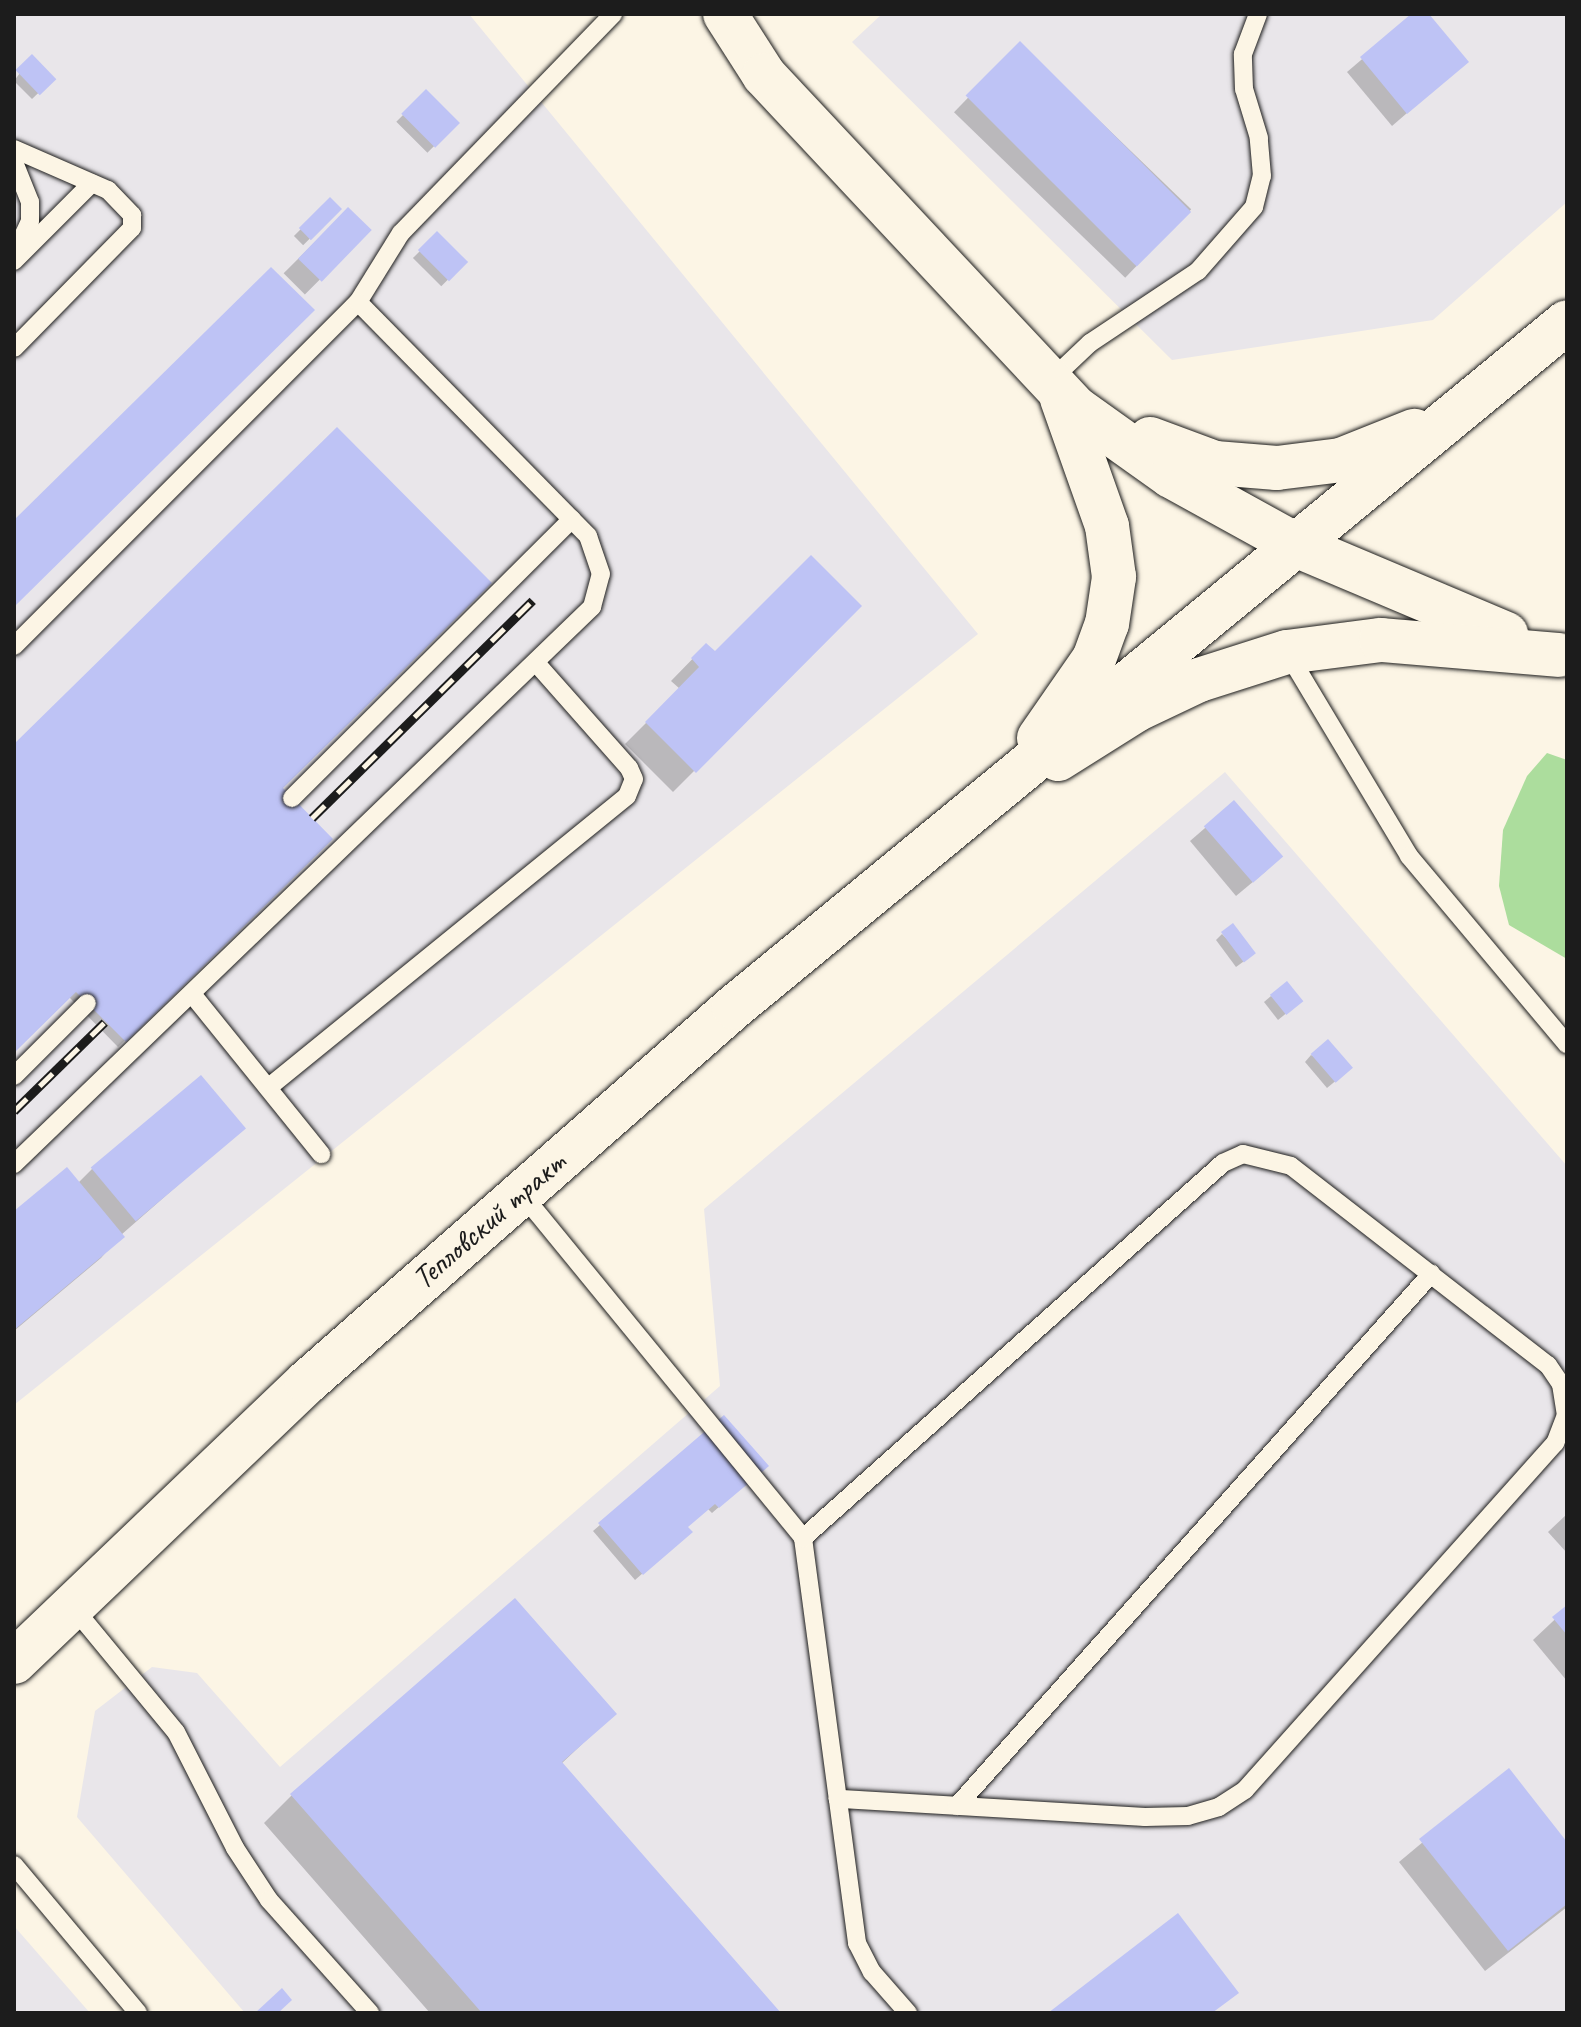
<!DOCTYPE html>
<html>
<head>
<meta charset="utf-8">
<style>
	body { margin:0 }
	#map { position:relative; width:1581px; height:2027px; overflow:hidden; background:#fcf5e5; font-family:Caveat,sans-serif }
	div>[style] { position:absolute }
	[style*='--x'] { left:calc(var(--x)*1px); top:calc(var(--y)*1px); width:calc(var(--w)*1px); rotate:calc(var(--a)*1deg) }
	.built>* { inset:0; background:#e9e6ea }
	.green>* { inset:0; background:#acdd9d }
	.shadow>* { inset:0; background:#0003; transform-origin:0 0 }
	.building>* { inset:0; background:#bec3f5; transform-origin:0 0 }
	.roads { filter:drop-shadow(0 0 2px #1c1c1c) drop-shadow(0 0 2px #1c1c1c) }
	.lane>* { height:18px; margin:-9px; padding:0 9px; transform-origin:9px; border-radius:9px; background:#fcf5e5 }
	.secondary>* { height:44px; margin:-22px; padding:0 22px; transform-origin:22px; border-radius:22px; background:#fcf5e5 }
	.primary>* { height:44px; margin:-22px; padding:0 22px; transform-origin:22px; border-radius:22px; background:#fcf5e5 }
	.rail>* { height:9px; margin-top:-4.5px; transform-origin:0; background:repeating-linear-gradient(90deg,#fcf5e5 0 18px,#1c1c1c 0 36px); box-sizing:border-box; border-block:2px solid #1c1c1c }
	span { translate:-50% -50%; white-space:nowrap; text-align:center; line-height:1.15; -webkit-text-stroke:6px #fcf5e5; paint-order:stroke }
	.street-label { font-size:32px; color:#1c1c1c }
	.frame { position:absolute; inset:0; border:16px solid #1c1c1c; pointer-events:none }
</style>
</head>
<body>
<div id="map">
	<div class="built">
		<div style="clip-path:polygon(14px 14px,469px 14px,978px 634px,14px 1405px)"></div>
		<div style="clip-path:polygon(882px 14px,1567px 14px,1567px 202px,1433px 320px,1172px 360px,852px 42px)"></div>
		<div style="clip-path:polygon(1225px 772px,1567px 1166px,1567px 2013px,245px 2013px,77px 1817px,95px 1711px,152px 1667px,197px 1673px,280px 1767px,720px 1386px,704px 1209px)"></div>
		<div style="clip-path:polygon(14px 1926px,90px 2013px,14px 2013px)"></div>
	</div>
	<div class="green">
		<div style="clip-path:polygon(1547px 753px,1567px 760px,1567px 959px,1509px 925px,1499px 886px,1503px 830px,1527px 776px)"></div>
	</div>
	<div class="shadow">
		<div style="clip-path:polygon(1415px 14px,1426px 14px,1466px 62px,1392px 126px,1347px 72px)"></div>
		<div style="left:1020px;top:44px;width:238px;height:95px;rotate:44deg"></div>
		<div style="clip-path:polygon(32px 57px,53px 79px,32px 99px,14px 81px)"></div>
		<div style="left:426px;top:92px;width:44px;height:42px;rotate:45deg"></div>
		<div style="left:330px;top:200px;width:13px;height:51px;rotate:45deg"></div>
		<div style="left:348px;top:209px;width:30px;height:91px;rotate:45deg"></div>
		<div style="left:437px;top:234px;width:40px;height:34px;rotate:45deg"></div>
		<div style="clip-path:polygon(859px 606px,673px 792px,625px 744px,680px 689px,671px 681px,706px 645px,715px 654px)"></div>
		<div style="clip-path:polygon(14px 747px,280px 788px,324px 845px,118px 1047px,69px 997px,14px 1051px)"></div>
		<div style="clip-path:polygon(1234px 803px,1266px 871px,1236px 896px,1190px 841px)"></div>
		<div style="clip-path:polygon(1222px 934px,1247px 959px,1236px 967px,1216px 940px)"></div>
		<div style="clip-path:polygon(1271px 996px,1294px 1007px,1278px 1020px,1264px 1002px)"></div>
		<div style="clip-path:polygon(1311px 1055px,1344px 1074px,1327px 1088px,1305px 1062px)"></div>
		<div style="clip-path:polygon(243px 1128px,121px 1235px,101px 1258px,14px 1331px,14px 1214px,78px 1183px,92px 1169px)"></div>
		<div style="clip-path:polygon(724px 1418px,759px 1472px,712px 1513px,707px 1508px,686px 1528px,683px 1538px,635px 1580px,593px 1531px)"></div>
		<div style="clip-path:polygon(1567px 1514px,1567px 1553px,1548px 1532px)"></div>
		<div style="clip-path:polygon(1567px 1608px,1567px 1681px,1533px 1640px)"></div>
		<div style="clip-path:polygon(614px 1714px,561px 1764px,778px 2013px,430px 2013px,264px 1823px,292px 1795px)"></div>
		<div style="clip-path:polygon(1508px 1771px,1567px 1845px,1567px 1907px,1485px 1971px,1399px 1862px)"></div>
	</div>
	<div class="building">
		<div style="clip-path:polygon(1411px 14px,1429px 14px,1469px 62px,1407px 114px,1360px 57px)"></div>
		<div style="left:1020px;top:41px;width:242px;height:77px;rotate:45deg"></div>
		<div style="left:32px;top:54px;width:35px;height:23px;rotate:46deg"></div>
		<div style="left:426px;top:89px;width:48px;height:35px;rotate:45deg"></div>
		<div style="left:330px;top:197px;width:17px;height:44px;rotate:45deg"></div>
		<div style="left:348px;top:207px;width:33px;height:72px;rotate:44deg"></div>
		<div style="left:437px;top:231px;width:44px;height:27px;rotate:45deg"></div>
		<div style="clip-path:polygon(271px 267px,315px 310px,14px 607px,14px 520px)"></div>
		<div style="clip-path:polygon(337px 427px,492px 583px,283px 788px,333px 839px,126px 1042px,76px 992px,14px 1053px,14px 744px)"></div>
		<div style="clip-path:polygon(811px 555px,862px 606px,696px 773px,645px 722px,699px 667px,691px 658px,706px 643px,715px 651px)"></div>
		<div style="left:1234px;top:800px;width:75px;height:40px;rotate:49deg"></div>
		<div style="left:1233px;top:923px;width:38px;height:15px;rotate:53deg"></div>
		<div style="left:1287px;top:981px;width:26px;height:22px;rotate:51deg"></div>
		<div style="left:1328px;top:1039px;width:38px;height:23px;rotate:49deg"></div>
		<div style="left:201px;top:1075px;width:70px;height:144px;rotate:50deg"></div>
		<div style="clip-path:polygon(67px 1167px,125px 1237px,14px 1330px,14px 1211px)"></div>
		<div style="clip-path:polygon(724px 1415px,769px 1466px,719px 1508px,715px 1504px,688px 1527px,693px 1532px,643px 1575px,598px 1523px)"></div>
		<div style="clip-path:polygon(515px 1598px,617px 1714px,562px 1762px,781px 2013px,482px 2013px,290px 1794px)"></div>
		<div style="clip-path:polygon(1567px 1605px,1567px 1635px,1552px 1617px)"></div>
		<div style="clip-path:polygon(1509px 1768px,1567px 1842px,1567px 1904px,1508px 1951px,1419px 1839px)"></div>
		<div style="clip-path:polygon(1178px 1913px,1239px 1993px,1212px 2013px,1048px 2013px)"></div>
		<div style="clip-path:polygon(282px 1988px,292px 2000px,278px 2013px,255px 2013px)"></div>
	</div>
	<div class="roads">
		<div class="lane">
			<div style="--x:14;--y:149;--w:103;--a:23.6"></div>
			<div style="--x:108;--y:190;--w:35;--a:46"></div>
			<div style="--x:132;--y:215;--w:13;--a:90"></div>
			<div style="--x:132;--y:228;--w:168;--a:134.5"></div>
			<div style="--x:14;--y:162;--w:43;--a:68.2"></div>
			<div style="--x:30;--y:202;--w:19;--a:90"></div>
			<div style="--x:30;--y:221;--w:35;--a:115"></div>
			<div style="--x:14;--y:261;--w:110;--a:-45"></div>
			<div style="--x:1052;--y:379;--w:52;--a:-43.5"></div>
			<div style="--x:1090;--y:343;--w:130;--a:-33.7"></div>
			<div style="--x:1198;--y:271;--w:85;--a:-48.8"></div>
			<div style="--x:1254;--y:207;--w:32;--a:-76"></div>
			<div style="--x:1262;--y:176;--w:38;--a:-95"></div>
			<div style="--x:1259;--y:138;--w:51;--a:-107"></div>
			<div style="--x:1244;--y:89;--w:35;--a:-92"></div>
			<div style="--x:1243;--y:54;--w:43;--a:-69.4"></div>
			<div style="--x:14;--y:646;--w:486;--a:-45"></div>
			<div style="--x:358;--y:302;--w:81;--a:-58.1"></div>
			<div style="--x:401;--y:233;--w:305;--a:-45.9"></div>
			<div style="--x:1287;--y:652;--w:238;--a:59.1"></div>
			<div style="--x:1409;--y:856;--w:246;--a:50"></div>
			<div style="--x:292;--y:798;--w:395;--a:-44.9"></div>
			<div style="--x:192;--y:994;--w:206;--a:51.1"></div>
			<div style="--x:14;--y:1076;--w:103;--a:-45"></div>
			<div style="--x:269;--y:1087;--w:461;--a:-39.1"></div>
			<div style="--x:627;--y:796;--w:18;--a:-68"></div>
			<div style="--x:634;--y:779;--w:12;--a:-114"></div>
			<div style="--x:629;--y:768;--w:139;--a:-131.5"></div>
			<div style="--x:14;--y:1164;--w:803;--a:-43.94"></div>
			<div style="--x:592;--y:607;--w:34;--a:-75"></div>
			<div style="--x:601;--y:574;--w:40;--a:-108.9"></div>
			<div style="--x:588;--y:536;--w:328;--a:-134.5"></div>
			<div style="--x:521;--y:1193;--w:446;--a:50.7"></div>
			<div style="--x:803;--y:1538;--w:409;--a:82.4"></div>
			<div style="--x:857;--y:1943;--w:33;--a:63"></div>
			<div style="--x:872;--y:1972;--w:55;--a:48.7"></div>
			<div style="--x:803;--y:1538;--w:563;--a:-41.76"></div>
			<div style="--x:1223;--y:1163;--w:22;--a:-24"></div>
			<div style="--x:1243;--y:1154;--w:49;--a:14"></div>
			<div style="--x:1291;--y:1166;--w:325;--a:37.8"></div>
			<div style="--x:1548;--y:1365;--w:23;--a:56"></div>
			<div style="--x:1561;--y:1384;--w:31;--a:81"></div>
			<div style="--x:1566;--y:1415;--w:30;--a:111"></div>
			<div style="--x:1555;--y:1443;--w:465;--a:131.8"></div>
			<div style="--x:1245;--y:1790;--w:31;--a:147"></div>
			<div style="--x:1219;--y:1807;--w:32;--a:164"></div>
			<div style="--x:1188;--y:1816;--w:43;--a:178.7"></div>
			<div style="--x:1145;--y:1817;--w:308;--a:-176.6"></div>
			<div style="--x:72;--y:1606;--w:163;--a:50.5"></div>
			<div style="--x:176;--y:1732;--w:130;--a:63"></div>
			<div style="--x:235;--y:1848;--w:62;--a:56.8"></div>
			<div style="--x:269;--y:1900;--w:152;--a:48.2"></div>
			<div style="--x:957;--y:1806;--w:713;--a:-48.3"></div>
			<div style="--x:14;--y:1865;--w:193;--a:50"></div>
		</div>
		<div class="secondary">
			<div style="--x:1298;--y:546;--w:226;--a:22.9"></div>
			<div style="--x:1058;--y:759;--w:92;--a:-32.1"></div>
			<div style="--x:1136;--y:710;--w:70;--a:-25.5"></div>
			<div style="--x:1199;--y:680;--w:92;--a:-17.7"></div>
			<div style="--x:1287;--y:652;--w:95;--a:-7.3"></div>
			<div style="--x:1381;--y:640;--w:179;--a:4.8"></div>
		</div>
		<div class="primary">
			<div style="--x:725;--y:14;--w:72;--a:57.4"></div>
			<div style="--x:764;--y:75;--w:458;--a:46.9"></div>
			<div style="--x:1077;--y:409;--w:115;--a:35.5"></div>
			<div style="--x:1171;--y:476;--w:145;--a:28.9"></div>
			<div style="--x:1150;--y:439;--w:69;--a:20.3"></div>
			<div style="--x:1215;--y:463;--w:62;--a:4.6"></div>
			<div style="--x:1277;--y:468;--w:64;--a:-7.1"></div>
			<div style="--x:1341;--y:460;--w:79;--a:-21.7"></div>
			<div style="--x:1039;--y:738;--w:96;--a:-55.2"></div>
			<div style="--x:1094;--y:659;--w:37;--a:-70"></div>
			<div style="--x:1107;--y:624;--w:48;--a:-81.5"></div>
			<div style="--x:1114;--y:577;--w:51;--a:-97.8"></div>
			<div style="--x:1107;--y:526;--w:135;--a:-109.5"></div>
			<div style="--x:14;--y:1662;--w:405;--a:-43.7"></div>
			<div style="--x:307;--y:1382;--w:568;--a:-41.29"></div>
			<div style="--x:734;--y:1007;--w:1078;--a:-39.43"></div>
		</div>
	</div>
	<div class="rail">
		<div style="--x:312;--y:818;--w:310;--a:-44.6"></div>
		<div style="--x:14;--y:1111;--w:127;--a:-44.4"></div>
	</div>
	<div class="street-label">
		<span style="left:489px;top:1221px;rotate:-41deg">Тепловский тракт</span>
	</div>
	<div class="frame"></div>
</div>
</body>
</html>
